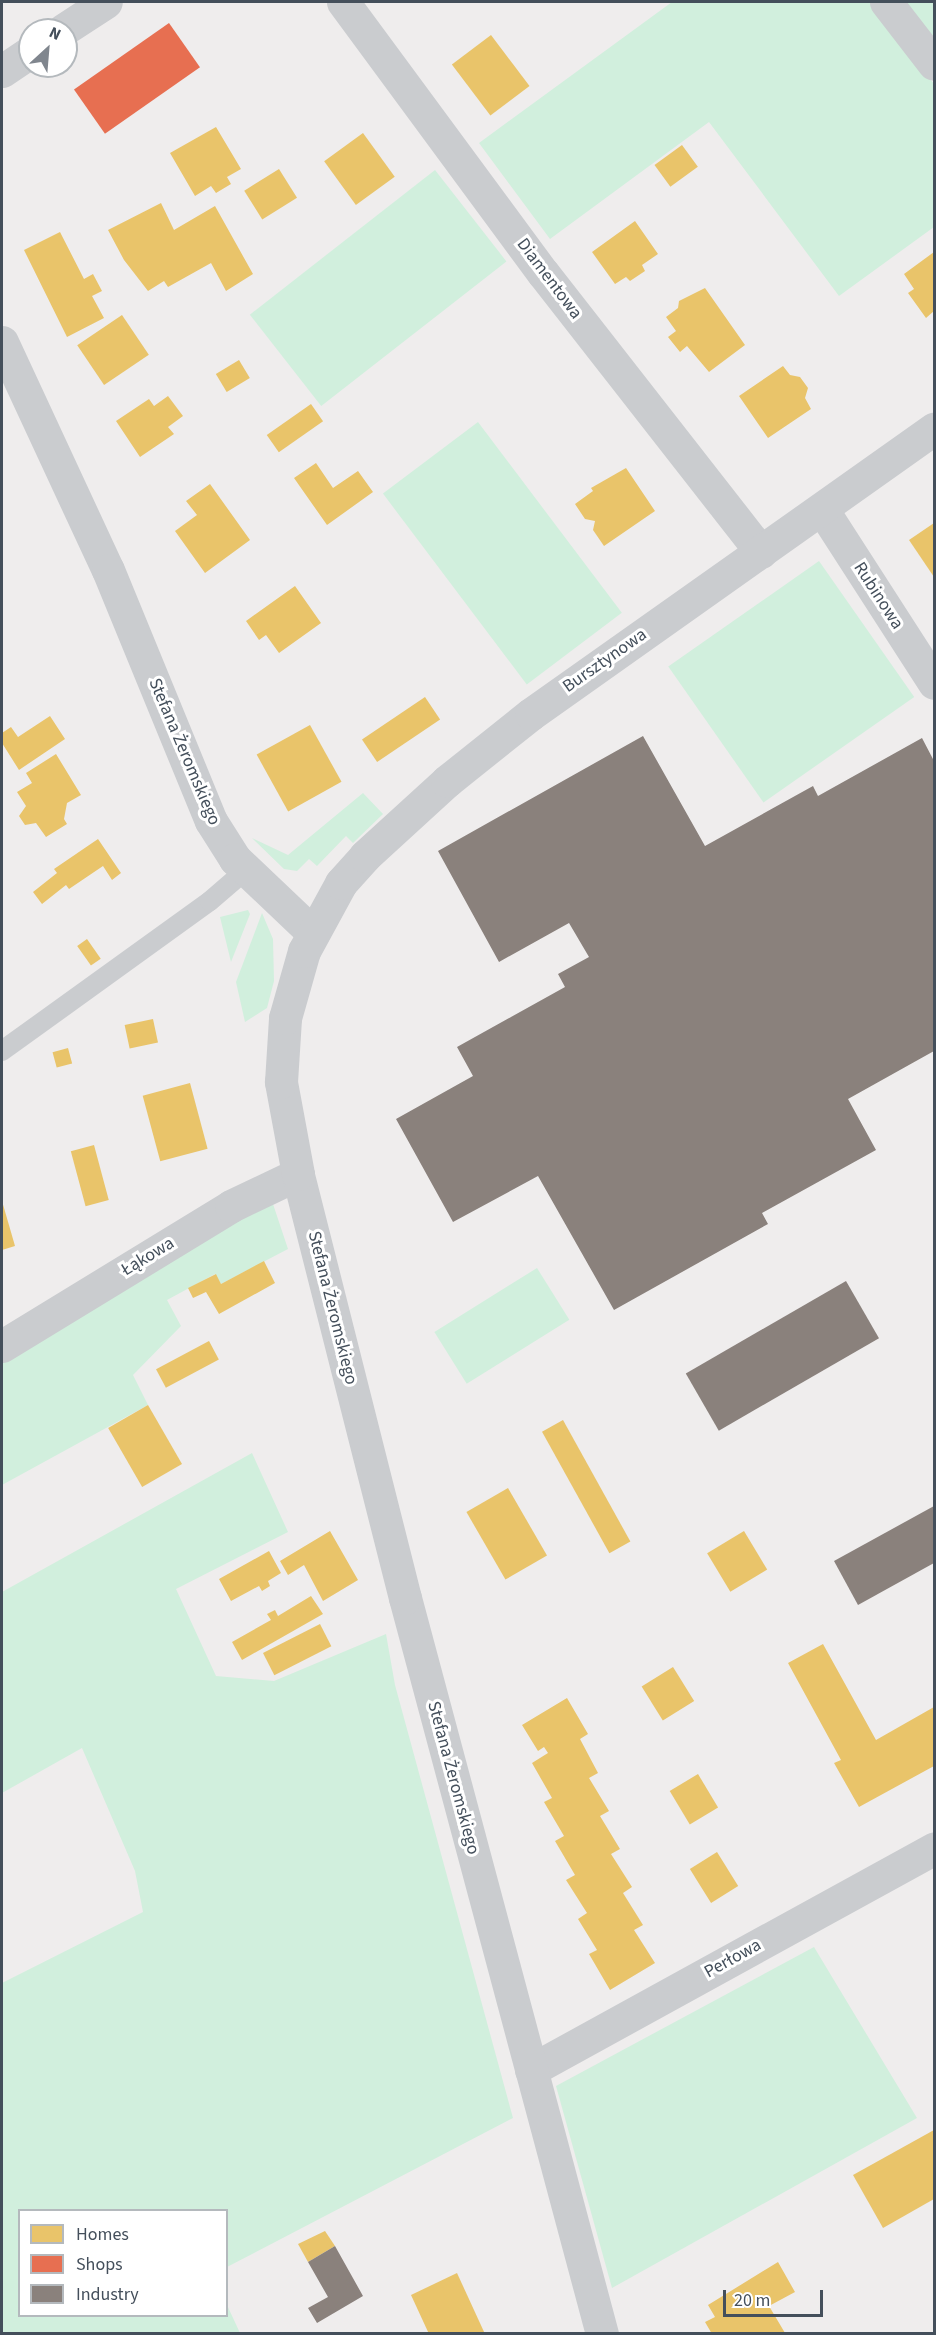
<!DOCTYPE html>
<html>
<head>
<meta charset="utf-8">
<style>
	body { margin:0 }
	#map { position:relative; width:936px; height:2335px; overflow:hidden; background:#efeded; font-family:"Source Sans 3",sans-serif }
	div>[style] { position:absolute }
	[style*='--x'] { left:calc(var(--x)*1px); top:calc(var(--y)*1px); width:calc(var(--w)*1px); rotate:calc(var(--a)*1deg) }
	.green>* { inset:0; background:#d1efdd; transform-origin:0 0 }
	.homes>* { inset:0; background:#e9c46a; transform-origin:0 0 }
	.shops>* { inset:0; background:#e76f51; transform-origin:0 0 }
	.industry>* { inset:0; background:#8a817c; transform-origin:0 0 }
	.lane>* { height:20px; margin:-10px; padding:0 10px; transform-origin:10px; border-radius:10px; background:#cacccf }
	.street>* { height:33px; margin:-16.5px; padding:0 16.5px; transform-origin:16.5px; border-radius:16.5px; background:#cacccf }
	span { translate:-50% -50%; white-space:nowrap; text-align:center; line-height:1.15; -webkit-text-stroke:6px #fff; paint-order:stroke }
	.street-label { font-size:18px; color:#444f5b }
	.frame { position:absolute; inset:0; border:3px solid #444f5b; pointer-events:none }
	.legend { position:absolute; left:18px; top:2209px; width:210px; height:108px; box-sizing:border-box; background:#fff; border:2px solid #b4b9bd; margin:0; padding:8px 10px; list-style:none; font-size:18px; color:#444f5b }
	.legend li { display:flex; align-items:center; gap:12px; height:30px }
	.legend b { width:30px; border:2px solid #b4b9bd }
	.north { position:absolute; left:18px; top:18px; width:60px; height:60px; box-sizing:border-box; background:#fff; border:2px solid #b4b9bd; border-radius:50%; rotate:26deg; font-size:16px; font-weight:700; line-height:24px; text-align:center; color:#444f5b }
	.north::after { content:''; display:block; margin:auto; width:21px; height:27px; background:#80868e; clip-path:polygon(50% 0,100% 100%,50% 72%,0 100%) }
	.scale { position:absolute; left:723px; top:2290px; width:100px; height:27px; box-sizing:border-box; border:3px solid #444f5b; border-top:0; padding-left:8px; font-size:18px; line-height:21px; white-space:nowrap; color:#444f5b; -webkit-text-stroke:4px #fff; paint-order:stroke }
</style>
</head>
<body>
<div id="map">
	<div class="green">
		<div style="clip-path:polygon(672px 2px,872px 2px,934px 84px,934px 227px,839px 296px,709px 122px,550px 239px,479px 143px)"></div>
		<div style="clip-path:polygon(902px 2px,934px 2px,934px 44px)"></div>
		<div style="left:435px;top:170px;width:116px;height:235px;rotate:52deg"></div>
		<div style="left:478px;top:422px;width:239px;height:119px;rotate:53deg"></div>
		<div style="left:819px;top:561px;width:166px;height:184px;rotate:55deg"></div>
		<div style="clip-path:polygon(363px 793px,383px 814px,353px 843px,346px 836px,317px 866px,309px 859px,297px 871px,284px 869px,252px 838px,288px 855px)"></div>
		<div style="clip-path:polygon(248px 910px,250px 914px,231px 962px,220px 917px)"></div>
		<div style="clip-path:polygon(262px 913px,273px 939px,274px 981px,267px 1008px,245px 1022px,236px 982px)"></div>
		<div style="clip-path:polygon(272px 1201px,288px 1249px,221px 1284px,215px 1274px,167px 1300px,181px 1326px,133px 1375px,148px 1405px,2px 1485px,2px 1356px)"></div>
		<div style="left:537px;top:1268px;width:61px;height:121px;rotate:58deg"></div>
		<div style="clip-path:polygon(252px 1453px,288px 1532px,176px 1589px,216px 1676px,274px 1681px,386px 1634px,395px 1685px,513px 2118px,227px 2267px,226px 2210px,20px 2210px,20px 2316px,226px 2316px,227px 2305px,240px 2333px,2px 2333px,2px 1983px,143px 1912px,135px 1871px,82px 1748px,2px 1793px,2px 1592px)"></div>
		<div style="clip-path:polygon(814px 1947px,917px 2118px,612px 2288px,556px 2086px)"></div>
	</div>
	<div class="homes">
		<div style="left:491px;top:35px;width:64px;height:49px;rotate:53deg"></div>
		<div style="clip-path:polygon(216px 127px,241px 169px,227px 177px,231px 184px,216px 193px,211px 186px,195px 196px,170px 153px)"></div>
		<div style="left:363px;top:133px;width:54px;height:48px;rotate:54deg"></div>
		<div style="left:682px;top:145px;width:27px;height:34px;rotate:54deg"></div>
		<div style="left:279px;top:169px;width:34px;height:41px;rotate:58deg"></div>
		<div style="clip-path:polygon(161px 203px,174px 230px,215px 206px,253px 274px,226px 291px,211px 263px,168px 287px,164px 281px,148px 291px,124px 260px,108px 230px)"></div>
		<div style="clip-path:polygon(635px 221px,658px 254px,642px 265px,645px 271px,630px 281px,626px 277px,615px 284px,592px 252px)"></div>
		<div style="clip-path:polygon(60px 232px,84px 279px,93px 274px,102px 291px,92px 296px,104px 318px,67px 337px,24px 250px)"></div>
		<div style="clip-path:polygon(934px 252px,934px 311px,926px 318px,908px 293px,914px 289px,904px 274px)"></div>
		<div style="clip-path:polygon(705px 288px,745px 345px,709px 372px,687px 346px,680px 352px,668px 337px,676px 331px,666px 317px,678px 308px,679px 301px)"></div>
		<div style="left:122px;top:315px;width:48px;height:54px;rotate:56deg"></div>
		<div style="left:239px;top:360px;width:21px;height:27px;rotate:59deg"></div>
		<div style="clip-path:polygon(783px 366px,790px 375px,800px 377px,808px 388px,805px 398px,811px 409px,768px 438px,739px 396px)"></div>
		<div style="clip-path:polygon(168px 396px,183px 416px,168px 427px,174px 434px,140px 457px,116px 421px,149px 399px,154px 406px)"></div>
		<div style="left:311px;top:404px;width:21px;height:54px;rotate:55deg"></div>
		<div style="clip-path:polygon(316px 463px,333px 488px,358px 471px,373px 492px,327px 525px,294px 478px)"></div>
		<div style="clip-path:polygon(626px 468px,655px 511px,604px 546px,593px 530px,595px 521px,585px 519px,575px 504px,593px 491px,591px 488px)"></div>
		<div style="clip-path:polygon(210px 484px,250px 540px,205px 573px,175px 531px,197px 515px,186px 501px)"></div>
		<div style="clip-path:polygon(934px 523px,934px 577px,909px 540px)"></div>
		<div style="clip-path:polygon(295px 586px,321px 623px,279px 653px,266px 635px,259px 640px,246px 621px)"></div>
		<div style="left:425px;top:697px;width:27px;height:76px;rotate:56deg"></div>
		<div style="clip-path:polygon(50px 716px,65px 739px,19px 770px,2px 743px,2px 733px,11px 727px,18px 737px)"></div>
		<div style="left:310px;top:725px;width:65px;height:61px;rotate:61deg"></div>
		<div style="clip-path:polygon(56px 754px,81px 795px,67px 803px,64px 819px,67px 824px,46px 837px,36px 823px,25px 825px,19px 816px,26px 806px,17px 792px,32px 783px,26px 773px)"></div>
		<div style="clip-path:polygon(98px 839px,121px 873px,112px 880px,103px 866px,69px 889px,66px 885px,42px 904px,33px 892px,57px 873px,54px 869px)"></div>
		<div style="left:87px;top:939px;width:24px;height:12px;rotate:55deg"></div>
		<div style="left:153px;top:1019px;width:24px;height:29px;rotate:78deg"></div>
		<div style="left:68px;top:1048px;width:16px;height:16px;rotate:75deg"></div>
		<div style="left:190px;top:1083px;width:68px;height:49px;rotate:75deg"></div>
		<div style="left:94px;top:1145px;width:57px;height:24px;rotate:75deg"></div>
		<div style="clip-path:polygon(2px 1201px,15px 1246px,2px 1250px)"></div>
		<div style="clip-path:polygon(264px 1261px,275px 1283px,219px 1314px,206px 1292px,193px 1298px,188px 1288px,216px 1274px,221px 1284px)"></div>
		<div style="left:209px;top:1341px;width:21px;height:60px;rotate:62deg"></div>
		<div style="left:148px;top:1405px;width:68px;height:46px;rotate:60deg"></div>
		<div style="left:563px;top:1420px;width:139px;height:24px;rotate:61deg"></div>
		<div style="left:508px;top:1488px;width:78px;height:48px;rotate:60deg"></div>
		<div style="clip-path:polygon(330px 1531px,358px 1580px,323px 1601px,304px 1565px,288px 1575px,280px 1561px)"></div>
		<div style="left:744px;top:1531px;width:45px;height:43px;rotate:59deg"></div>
		<div style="clip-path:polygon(269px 1551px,281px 1573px,268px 1581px,270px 1586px,262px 1591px,259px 1586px,231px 1601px,219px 1579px)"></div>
		<div style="clip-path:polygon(311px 1596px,323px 1614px,242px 1660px,232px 1642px,271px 1620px,267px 1614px,275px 1610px,278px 1616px)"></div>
		<div style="left:320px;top:1624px;width:25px;height:64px;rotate:63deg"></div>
		<div style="clip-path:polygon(823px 1644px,876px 1740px,934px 1707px,934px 1766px,859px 1807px,834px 1763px,841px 1760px,788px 1663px)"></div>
		<div style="left:673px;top:1667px;width:40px;height:37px;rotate:58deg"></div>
		<div style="clip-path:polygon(567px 1698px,588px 1734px,580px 1739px,598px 1773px,589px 1778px,609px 1811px,600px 1816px,620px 1849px,611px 1854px,632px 1887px,623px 1893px,643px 1925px,634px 1930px,655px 1963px,610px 1990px,589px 1954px,597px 1950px,578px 1919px,587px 1913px,566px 1880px,575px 1875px,555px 1841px,564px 1836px,544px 1802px,552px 1798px,532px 1763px,548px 1753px,544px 1747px,538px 1751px,522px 1725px)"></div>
		<div style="left:698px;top:1774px;width:39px;height:33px;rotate:59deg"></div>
		<div style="left:717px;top:1852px;width:40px;height:32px;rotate:58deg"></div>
		<div style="clip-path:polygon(934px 2130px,934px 2199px,883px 2228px,853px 2175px)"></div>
		<div style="clip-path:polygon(325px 2231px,335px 2246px,308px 2262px,298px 2244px)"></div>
		<div style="clip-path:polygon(778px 2262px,795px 2292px,769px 2306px,785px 2333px,798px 2334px,712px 2334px,705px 2322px,715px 2317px,708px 2305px)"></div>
		<div style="clip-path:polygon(457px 2273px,485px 2334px,429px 2334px,411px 2295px)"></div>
	</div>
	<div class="shops">
		<div style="left:169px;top:23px;width:54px;height:116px;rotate:55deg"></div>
	</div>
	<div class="industry">
		<div style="clip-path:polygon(643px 736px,705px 846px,813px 786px,818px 796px,922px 738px,934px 761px,934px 1051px,848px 1099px,876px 1150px,762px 1213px,768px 1224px,614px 1310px,538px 1176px,453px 1222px,396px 1119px,473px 1076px,457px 1047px,565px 987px,558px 974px,589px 957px,569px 923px,499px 962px,438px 851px)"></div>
		<div style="left:846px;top:1281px;width:66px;height:185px;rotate:60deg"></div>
		<div style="clip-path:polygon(934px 1506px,934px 1563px,858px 1605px,834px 1561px)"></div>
		<div style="clip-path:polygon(335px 2246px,363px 2296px,317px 2323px,308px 2308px,328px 2297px,308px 2262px)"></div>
	</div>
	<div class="lane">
		<div style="--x:2;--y:1051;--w:256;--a:-35.8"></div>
		<div style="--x:210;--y:901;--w:48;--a:-40.7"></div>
	</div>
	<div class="street">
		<div style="--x:343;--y:2;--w:337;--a:53.6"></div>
		<div style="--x:543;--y:273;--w:354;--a:52"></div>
		<div style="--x:886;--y:2;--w:78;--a:52.3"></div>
		<div style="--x:63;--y:30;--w:51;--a:-33.1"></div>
		<div style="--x:2;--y:71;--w:34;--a:-34"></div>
		<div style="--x:2;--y:342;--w:251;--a:65.1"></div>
		<div style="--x:108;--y:570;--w:271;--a:67.7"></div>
		<div style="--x:211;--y:821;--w:45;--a:57.7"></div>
		<div style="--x:235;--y:859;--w:106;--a:43.5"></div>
		<div style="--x:822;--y:509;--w:207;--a:57.2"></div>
		<div style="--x:2;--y:1346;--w:268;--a:-31.4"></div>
		<div style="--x:231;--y:1206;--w:74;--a:-25.5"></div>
		<div style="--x:531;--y:2070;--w:460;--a:-28.8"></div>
		<div style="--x:602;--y:2334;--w:762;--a:-104.98"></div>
		<div style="--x:405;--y:1598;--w:437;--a:-104.2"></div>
		<div style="--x:298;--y:1174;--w:94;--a:-100.5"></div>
		<div style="--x:281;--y:1082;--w:64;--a:-86.4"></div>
		<div style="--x:285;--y:1018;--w:70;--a:-74.2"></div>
		<div style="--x:304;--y:951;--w:77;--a:-61.4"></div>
		<div style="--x:341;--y:883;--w:36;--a:-48"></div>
		<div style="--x:365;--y:856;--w:111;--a:-42.4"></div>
		<div style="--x:447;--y:781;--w:107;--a:-38.6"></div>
		<div style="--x:531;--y:714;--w:494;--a:-35.3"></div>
	</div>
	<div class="street-label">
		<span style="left:549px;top:279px;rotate:53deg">Diamentowa</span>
		<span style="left:878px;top:596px;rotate:57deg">Rubinowa</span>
		<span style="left:605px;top:661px;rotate:-35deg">Bursztynowa</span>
		<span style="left:184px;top:752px;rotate:67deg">Stefana Żeromskiego</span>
		<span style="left:148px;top:1257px;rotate:-31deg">Łąkowa</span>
		<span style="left:332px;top:1308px;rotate:76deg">Stefana Żeromskiego</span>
		<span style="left:453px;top:1778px;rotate:75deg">Stefana Żeromskiego</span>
		<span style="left:733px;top:1959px;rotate:-29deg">Perłowa</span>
	</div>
	<div class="frame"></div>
	<ul class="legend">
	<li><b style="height:16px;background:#e9c46a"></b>Homes</li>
	<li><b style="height:16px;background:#e76f51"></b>Shops</li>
	<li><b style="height:16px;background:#8a817c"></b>Industry</li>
	</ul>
	<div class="north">N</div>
	<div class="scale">20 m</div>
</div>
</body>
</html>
